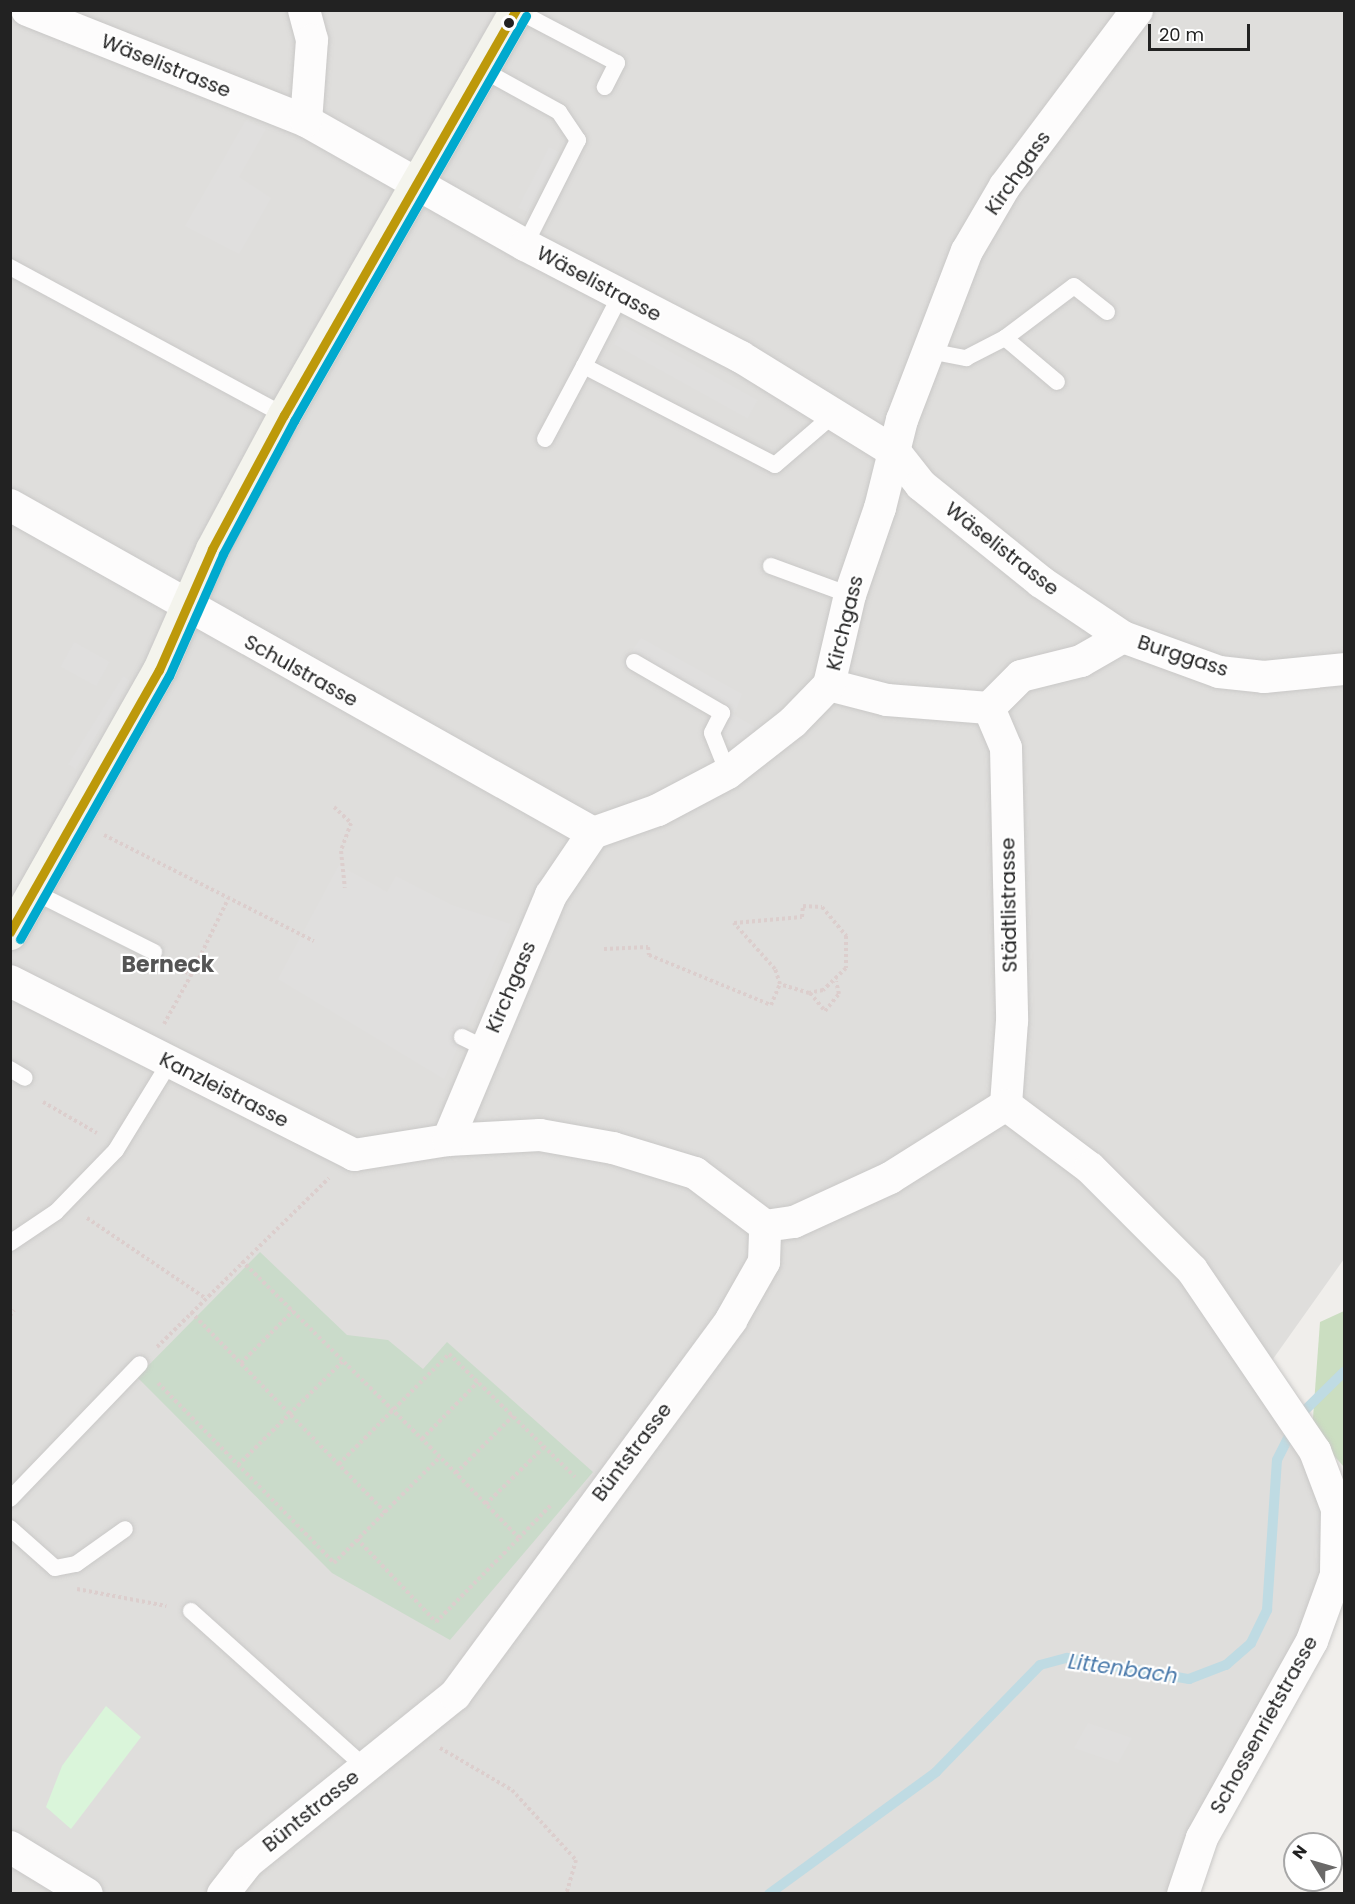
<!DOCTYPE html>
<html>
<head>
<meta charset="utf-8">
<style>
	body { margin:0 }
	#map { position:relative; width:1355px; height:1904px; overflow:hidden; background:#f0eeeb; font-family:Poppins,sans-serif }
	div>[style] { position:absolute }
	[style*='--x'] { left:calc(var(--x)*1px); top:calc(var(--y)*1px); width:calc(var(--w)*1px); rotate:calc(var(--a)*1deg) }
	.residential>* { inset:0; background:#dfdedc }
	.forest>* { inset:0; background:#cbdec1 }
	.cemetery>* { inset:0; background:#cadbca }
	.park>* { inset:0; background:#daf5da }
	.parking>* { inset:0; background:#e0dfde; transform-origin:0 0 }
	.stream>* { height:10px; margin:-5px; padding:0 5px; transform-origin:5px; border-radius:5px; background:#bfdbe3 }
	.path>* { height:4px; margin-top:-2px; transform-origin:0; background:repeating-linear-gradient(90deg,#dccecd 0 3px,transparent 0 6px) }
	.roads { filter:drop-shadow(0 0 2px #c9c8c7) drop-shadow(0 0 2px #c9c8c7) }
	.service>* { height:16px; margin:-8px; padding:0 8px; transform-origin:8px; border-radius:8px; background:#fdfcfc }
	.minor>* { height:32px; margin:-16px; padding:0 16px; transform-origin:16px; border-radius:16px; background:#fdfcfc }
	.secondary>* { height:33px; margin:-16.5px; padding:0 16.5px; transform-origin:16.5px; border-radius:16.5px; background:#f4f4ed }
	.bus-1>* { height:9px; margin:-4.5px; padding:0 4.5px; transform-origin:4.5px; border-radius:4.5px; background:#bd990a }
	.bus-2>* { height:9px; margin:-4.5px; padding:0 4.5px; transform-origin:4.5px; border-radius:4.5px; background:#00a9ce }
	.dots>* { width:16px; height:16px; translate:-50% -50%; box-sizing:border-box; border:3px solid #fff; border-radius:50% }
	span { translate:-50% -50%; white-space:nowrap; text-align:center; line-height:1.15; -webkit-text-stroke:4.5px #fff; paint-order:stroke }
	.street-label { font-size:20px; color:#222 }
	.water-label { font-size:21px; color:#4a7aab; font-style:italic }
	.quarter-label { font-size:22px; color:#555; font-weight:700 }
	.frame { position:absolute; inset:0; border:12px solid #222; pointer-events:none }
	.north { position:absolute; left:1283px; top:1832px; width:60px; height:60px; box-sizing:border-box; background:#fff; border:2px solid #a7a7a7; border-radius:50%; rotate:307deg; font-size:16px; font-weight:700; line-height:24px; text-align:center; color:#222 }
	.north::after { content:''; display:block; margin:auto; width:21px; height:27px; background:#6a6968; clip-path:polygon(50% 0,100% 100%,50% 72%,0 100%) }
	.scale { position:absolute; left:1148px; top:24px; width:102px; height:27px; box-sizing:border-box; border:3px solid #222; border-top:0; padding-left:8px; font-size:18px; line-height:21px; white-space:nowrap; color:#222; -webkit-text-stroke:4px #fff; paint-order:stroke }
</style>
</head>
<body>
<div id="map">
	<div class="residential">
		<div style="clip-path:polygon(11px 11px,1344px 11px,1344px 1259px,1263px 1373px,1337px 1509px,1336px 1575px,1183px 1893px,11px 1894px)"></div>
	</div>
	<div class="forest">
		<div style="clip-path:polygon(1344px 1311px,1344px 1467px,1312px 1431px,1320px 1322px)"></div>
	</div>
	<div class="cemetery">
		<div style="clip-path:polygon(260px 1252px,347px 1335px,388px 1340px,423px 1369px,447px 1342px,593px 1472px,450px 1640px,332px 1573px,137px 1377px)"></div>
	</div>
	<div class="park">
		<div style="clip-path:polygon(106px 1706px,141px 1737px,71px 1829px,46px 1807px,62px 1766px)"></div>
	</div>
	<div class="parking">
		<div style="clip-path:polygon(246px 120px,266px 129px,239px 177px,271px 198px,239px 254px,185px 226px)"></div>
		<div style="left:549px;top:147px;width:11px;height:68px;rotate:27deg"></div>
		<div style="left:624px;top:326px;width:153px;height:21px;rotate:29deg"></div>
		<div style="clip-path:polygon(641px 638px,742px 694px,734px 715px,755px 727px,742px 749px,721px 737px,710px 713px,622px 665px)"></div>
		<div style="left:74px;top:642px;width:41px;height:28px;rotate:29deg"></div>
		<div style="left:123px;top:676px;width:9px;height:104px;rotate:32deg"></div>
		<div style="clip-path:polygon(339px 865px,387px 892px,396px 876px,452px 905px,511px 924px,444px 1079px,278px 979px)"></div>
		<div style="clip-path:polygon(1088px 1723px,1132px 1738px,1118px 1763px,1074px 1748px)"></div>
	</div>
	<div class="stream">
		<div style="--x:769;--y:1894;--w:207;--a:-36.1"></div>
		<div style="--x:936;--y:1772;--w:149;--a:-45.8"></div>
		<div style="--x:1040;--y:1665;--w:28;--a:-15"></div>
		<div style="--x:1067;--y:1658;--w:124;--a:9.8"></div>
		<div style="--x:1189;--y:1679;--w:40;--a:-21"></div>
		<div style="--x:1226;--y:1665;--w:33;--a:-41"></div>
		<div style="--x:1251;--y:1643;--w:37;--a:-64"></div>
		<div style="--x:1267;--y:1610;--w:150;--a:-86.2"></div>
		<div style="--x:1277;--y:1460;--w:49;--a:-63.4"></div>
		<div style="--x:1299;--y:1416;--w:63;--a:-44.4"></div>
	</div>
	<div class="path">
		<div style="--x:334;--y:807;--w:23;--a:43"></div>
		<div style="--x:351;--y:823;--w:30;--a:110"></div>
		<div style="--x:341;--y:851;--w:37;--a:84"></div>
		<div style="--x:104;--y:835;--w:235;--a:26.8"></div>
		<div style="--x:604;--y:949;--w:44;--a:-2.6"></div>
		<div style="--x:648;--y:947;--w:8;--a:83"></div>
		<div style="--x:649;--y:955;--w:132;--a:22.3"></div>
		<div style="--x:771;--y:1005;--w:23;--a:-67"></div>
		<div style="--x:780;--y:984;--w:16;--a:-108"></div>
		<div style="--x:775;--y:969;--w:62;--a:-131.7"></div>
		<div style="--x:734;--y:923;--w:68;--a:-5"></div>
		<div style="--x:802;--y:917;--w:11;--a:-85"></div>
		<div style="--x:803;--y:906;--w:19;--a:3"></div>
		<div style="--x:822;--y:907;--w:38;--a:50"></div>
		<div style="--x:846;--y:936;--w:32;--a:90"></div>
		<div style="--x:846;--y:968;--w:32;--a:136"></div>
		<div style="--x:823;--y:990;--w:14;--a:168"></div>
		<div style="--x:809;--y:993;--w:30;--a:-163"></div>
		<div style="--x:175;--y:965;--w:19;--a:32"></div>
		<div style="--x:191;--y:975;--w:85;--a:-64"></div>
		<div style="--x:810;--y:993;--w:23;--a:50"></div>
		<div style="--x:825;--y:1011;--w:22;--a:-51"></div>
		<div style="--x:839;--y:994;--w:13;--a:-103"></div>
		<div style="--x:164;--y:1024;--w:56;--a:-61.1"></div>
		<div style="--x:43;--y:1102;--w:62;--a:29.9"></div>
		<div style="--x:87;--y:1218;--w:143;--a:34.1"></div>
		<div style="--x:191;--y:1312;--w:279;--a:45.9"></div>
		<div style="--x:10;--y:1316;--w:7;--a:-56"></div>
		<div style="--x:157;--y:1347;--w:241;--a:-44.5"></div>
		<div style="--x:241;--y:1363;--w:74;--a:-45"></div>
		<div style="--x:158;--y:1383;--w:252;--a:45.6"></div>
		<div style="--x:334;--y:1563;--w:150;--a:-45"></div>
		<div style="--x:440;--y:1457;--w:279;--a:-135.3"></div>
		<div style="--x:422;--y:1439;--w:80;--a:-45.5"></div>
		<div style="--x:339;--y:1464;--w:156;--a:-45"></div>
		<div style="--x:449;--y:1354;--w:176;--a:44.3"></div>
		<div style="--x:238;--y:1465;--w:148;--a:-44.7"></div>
		<div style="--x:456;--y:1473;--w:81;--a:-45"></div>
		<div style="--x:486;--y:1504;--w:81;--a:-44.5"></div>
		<div style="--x:519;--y:1538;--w:47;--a:-45.9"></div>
		<div style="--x:357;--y:1539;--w:115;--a:46.4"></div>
		<div style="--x:436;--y:1622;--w:118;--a:-45.3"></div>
		<div style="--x:519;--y:1538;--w:113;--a:-134.3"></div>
		<div style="--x:77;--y:1589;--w:91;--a:10.8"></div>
		<div style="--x:440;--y:1748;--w:83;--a:30.3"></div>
		<div style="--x:512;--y:1790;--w:95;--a:47.6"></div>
		<div style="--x:576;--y:1860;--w:35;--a:106"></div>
	</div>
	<div class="roads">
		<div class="service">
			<div style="--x:516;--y:10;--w:114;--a:27.7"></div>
			<div style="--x:617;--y:63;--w:27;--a:117"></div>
			<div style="--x:483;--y:70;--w:87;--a:28.9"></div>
			<div style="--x:559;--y:112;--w:34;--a:56"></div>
			<div style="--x:578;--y:140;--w:118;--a:116.8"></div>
			<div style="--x:10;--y:267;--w:311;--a:28.4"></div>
			<div style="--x:620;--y:296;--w:79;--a:117.2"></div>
			<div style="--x:584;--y:366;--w:215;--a:27.4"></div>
			<div style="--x:775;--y:465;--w:75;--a:-40.7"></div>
			<div style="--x:1005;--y:338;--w:68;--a:40.2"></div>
			<div style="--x:929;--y:351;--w:38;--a:11"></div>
			<div style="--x:966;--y:358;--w:44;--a:-27.1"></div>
			<div style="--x:1005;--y:338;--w:86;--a:-37"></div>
			<div style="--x:1074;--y:286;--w:42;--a:38.2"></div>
			<div style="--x:545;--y:439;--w:83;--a:-61.9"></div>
			<div style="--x:771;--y:566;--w:84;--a:20.2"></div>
			<div style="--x:634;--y:662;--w:102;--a:30.1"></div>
			<div style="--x:722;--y:713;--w:22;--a:117"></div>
			<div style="--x:712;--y:733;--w:43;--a:68.2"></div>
			<div style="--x:36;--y:893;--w:132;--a:26.6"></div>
			<div style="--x:462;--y:1037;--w:25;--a:26"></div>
			<div style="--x:10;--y:1069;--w:17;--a:31"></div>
			<div style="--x:10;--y:1243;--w:55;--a:-34"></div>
			<div style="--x:56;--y:1212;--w:86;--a:-45.9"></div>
			<div style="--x:116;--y:1150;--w:103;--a:-58.5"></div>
			<div style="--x:10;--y:1499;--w:187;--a:-46.1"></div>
			<div style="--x:10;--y:1528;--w:60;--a:41.6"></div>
			<div style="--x:55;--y:1568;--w:21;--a:-11"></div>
			<div style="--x:76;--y:1564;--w:60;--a:-35.5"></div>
			<div style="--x:191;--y:1611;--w:234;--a:41.9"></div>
		</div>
		<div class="minor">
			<div style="--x:27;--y:10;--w:300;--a:21.7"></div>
			<div style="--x:306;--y:121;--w:252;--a:29.5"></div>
			<div style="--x:525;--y:245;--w:243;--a:27.4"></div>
			<div style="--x:741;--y:357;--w:181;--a:31.7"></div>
			<div style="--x:895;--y:452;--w:42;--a:51.8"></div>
			<div style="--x:921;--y:485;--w:154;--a:38.9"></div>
			<div style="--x:1041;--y:582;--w:99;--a:33.9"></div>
			<div style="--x:304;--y:10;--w:31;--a:75"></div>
			<div style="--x:312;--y:40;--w:81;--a:94.2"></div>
			<div style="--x:10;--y:505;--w:669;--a:29.36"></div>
			<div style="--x:829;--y:685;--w:60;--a:14.5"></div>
			<div style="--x:887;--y:700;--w:102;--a:4.5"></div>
			<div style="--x:989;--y:708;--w:45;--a:-45"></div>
			<div style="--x:1021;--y:676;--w:62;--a:-14"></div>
			<div style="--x:1081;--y:661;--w:48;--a:-29.7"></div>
			<div style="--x:1123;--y:637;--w:102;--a:20"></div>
			<div style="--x:1219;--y:672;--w:45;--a:6.3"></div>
			<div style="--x:1264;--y:677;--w:80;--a:-5.7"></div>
			<div style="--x:989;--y:708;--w:43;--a:67"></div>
			<div style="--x:1006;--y:748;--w:273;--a:88.7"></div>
			<div style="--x:1012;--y:1021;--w:84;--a:94.1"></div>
			<div style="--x:10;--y:981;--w:386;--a:26.8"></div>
			<div style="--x:354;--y:1155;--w:95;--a:-9.1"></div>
			<div style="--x:448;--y:1140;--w:92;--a:-3.1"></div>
			<div style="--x:540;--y:1135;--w:74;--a:10.1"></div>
			<div style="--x:613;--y:1148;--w:86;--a:17"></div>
			<div style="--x:695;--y:1173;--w:88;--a:37.1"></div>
			<div style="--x:1006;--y:1105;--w:105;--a:36.9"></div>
			<div style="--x:1090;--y:1168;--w:144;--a:45"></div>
			<div style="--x:1192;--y:1270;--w:219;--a:55.8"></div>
			<div style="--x:1315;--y:1451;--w:62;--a:69.2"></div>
			<div style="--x:1337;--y:1509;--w:66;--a:90.9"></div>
			<div style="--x:1336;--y:1575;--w:70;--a:110"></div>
			<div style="--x:1312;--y:1641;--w:226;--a:119.2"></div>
			<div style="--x:1202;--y:1838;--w:59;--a:108.7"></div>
			<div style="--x:448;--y:1140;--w:266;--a:-67.2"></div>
			<div style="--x:551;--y:895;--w:75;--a:-55.9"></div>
			<div style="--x:593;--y:833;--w:69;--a:-19.5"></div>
			<div style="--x:658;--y:810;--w:79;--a:-27.9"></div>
			<div style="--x:728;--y:773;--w:83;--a:-38.1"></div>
			<div style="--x:793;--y:722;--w:52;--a:-45.8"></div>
			<div style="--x:829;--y:685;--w:92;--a:-76.9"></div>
			<div style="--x:850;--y:595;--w:92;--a:-71"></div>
			<div style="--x:880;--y:508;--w:91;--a:-76"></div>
			<div style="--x:902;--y:420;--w:181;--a:-69"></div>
			<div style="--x:967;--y:251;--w:75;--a:-59.7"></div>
			<div style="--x:1005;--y:186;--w:220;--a:-53.1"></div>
			<div style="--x:765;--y:1226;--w:29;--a:-8"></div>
			<div style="--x:794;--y:1222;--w:106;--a:-24.6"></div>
			<div style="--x:890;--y:1178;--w:137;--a:-32.2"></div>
			<div style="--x:10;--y:1847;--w:90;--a:31.4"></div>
			<div style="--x:223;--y:1894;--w:41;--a:-52"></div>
			<div style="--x:248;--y:1862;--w:266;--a:-38.9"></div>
			<div style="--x:455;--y:1695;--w:466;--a:-53.6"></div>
			<div style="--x:731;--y:1320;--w:67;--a:-60.4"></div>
			<div style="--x:764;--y:1262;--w:36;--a:-88"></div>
		</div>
		<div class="secondary">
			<div style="--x:10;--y:933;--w:302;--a:-60.5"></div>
			<div style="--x:159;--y:670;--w:132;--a:-66.3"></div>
			<div style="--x:212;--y:549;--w:152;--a:-61.8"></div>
			<div style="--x:284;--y:415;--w:467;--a:-60.2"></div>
		</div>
	</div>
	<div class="bus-1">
		<div style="--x:10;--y:932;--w:301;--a:-60.4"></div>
		<div style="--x:159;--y:670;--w:132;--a:-66.3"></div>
		<div style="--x:212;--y:549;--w:152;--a:-61.8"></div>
		<div style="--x:284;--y:415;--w:467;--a:-60.2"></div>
	</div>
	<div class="bus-2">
		<div style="--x:20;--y:939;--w:302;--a:-60.5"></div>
		<div style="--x:169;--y:676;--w:133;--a:-66.1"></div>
		<div style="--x:223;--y:554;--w:151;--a:-61.9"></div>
		<div style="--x:294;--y:421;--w:467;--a:-60.2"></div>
	</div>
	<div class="dots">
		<div style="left:509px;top:23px;background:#222"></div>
	</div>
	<div class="street-label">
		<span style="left:166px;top:66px;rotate:22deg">Wäselistrasse</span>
		<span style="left:1018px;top:173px;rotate:-55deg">Kirchgass</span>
		<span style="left:599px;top:284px;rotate:28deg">Wäselistrasse</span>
		<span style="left:1002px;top:549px;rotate:38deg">Wäselistrasse</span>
		<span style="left:845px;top:623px;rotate:-76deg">Kirchgass</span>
		<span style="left:1183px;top:656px;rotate:18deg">Burggass</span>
		<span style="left:301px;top:671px;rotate:29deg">Schulstrasse</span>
		<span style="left:1009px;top:905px;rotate:-91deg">Städtlistrasse</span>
		<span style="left:511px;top:987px;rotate:-67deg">Kirchgass</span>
		<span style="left:224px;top:1090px;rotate:27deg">Kanzleistrasse</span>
		<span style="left:632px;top:1452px;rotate:-53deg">Büntstrasse</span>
		<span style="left:1264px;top:1725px;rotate:-61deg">Schossenrietstrasse</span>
		<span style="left:311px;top:1811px;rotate:-39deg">Büntstrasse</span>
	</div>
	<div class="water-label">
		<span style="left:1123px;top:1669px;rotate:8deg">Littenbach</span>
	</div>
	<div class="quarter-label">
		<span style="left:168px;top:965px">Berneck</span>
	</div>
	<div class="frame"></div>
	<div class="north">N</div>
	<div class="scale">20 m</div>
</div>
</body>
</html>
